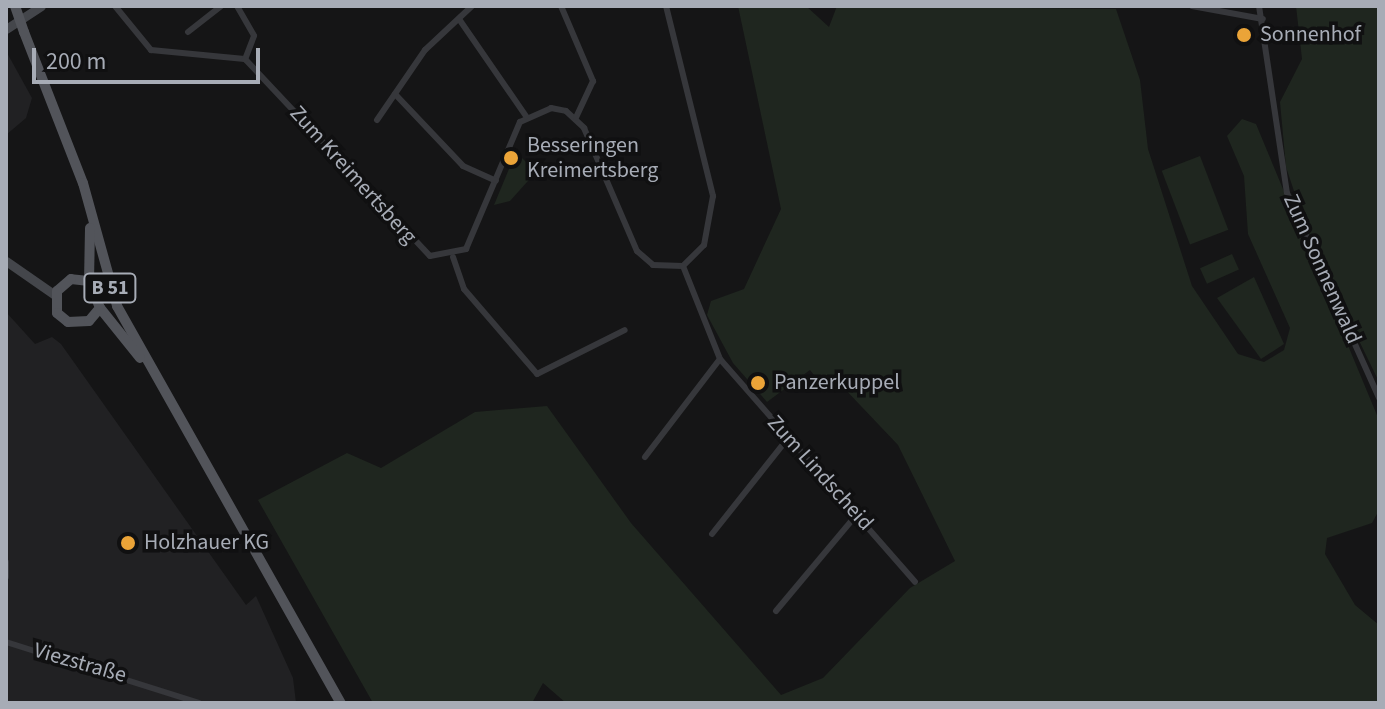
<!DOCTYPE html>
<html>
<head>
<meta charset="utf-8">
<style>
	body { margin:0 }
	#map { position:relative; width:1385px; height:709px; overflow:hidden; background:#151516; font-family:"Source Sans 3",sans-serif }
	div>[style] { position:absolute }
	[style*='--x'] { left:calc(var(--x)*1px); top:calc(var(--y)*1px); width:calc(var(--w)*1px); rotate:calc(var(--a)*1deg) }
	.built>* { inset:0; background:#212123 }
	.green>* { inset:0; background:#1f261f; transform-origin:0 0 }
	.street>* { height:6px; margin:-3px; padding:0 3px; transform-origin:3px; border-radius:3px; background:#36373b }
	.secondary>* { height:9px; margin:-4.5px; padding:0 4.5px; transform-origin:4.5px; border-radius:4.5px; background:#44464b }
	.primary>* { height:10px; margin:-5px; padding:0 5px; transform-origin:5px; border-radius:5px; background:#52545a }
	.primary-bridge>* { height:10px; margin:-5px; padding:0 5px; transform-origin:5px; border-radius:5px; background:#52545a }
	.dots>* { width:22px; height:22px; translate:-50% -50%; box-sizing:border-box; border:4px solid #101011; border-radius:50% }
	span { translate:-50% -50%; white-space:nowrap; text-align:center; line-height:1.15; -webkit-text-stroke:7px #101011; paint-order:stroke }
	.shield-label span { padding:2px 6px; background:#101011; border:2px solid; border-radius:6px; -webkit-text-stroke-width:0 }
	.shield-label { font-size:20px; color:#a7acb6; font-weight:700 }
	.poi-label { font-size:22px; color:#a7acb6 }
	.left { translate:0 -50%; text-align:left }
	.street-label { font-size:22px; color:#a7acb6 }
	.frame { position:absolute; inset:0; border:8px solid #a7acb6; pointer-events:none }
	.scale { position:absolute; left:32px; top:48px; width:228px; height:36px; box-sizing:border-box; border:4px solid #a7acb6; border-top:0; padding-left:10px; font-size:24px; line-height:28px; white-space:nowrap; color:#a7acb6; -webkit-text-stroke:6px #101011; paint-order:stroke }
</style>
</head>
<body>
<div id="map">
	<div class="built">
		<div style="clip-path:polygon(6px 51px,32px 98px,26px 118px,6px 135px)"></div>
		<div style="clip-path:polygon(6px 312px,35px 344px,52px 337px,61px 344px,246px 605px,256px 596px,293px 678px,296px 703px,6px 703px)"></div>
	</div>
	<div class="green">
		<div style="clip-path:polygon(738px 6px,806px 6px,829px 27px,837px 6px,1116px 9px,1140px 80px,1148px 149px,1192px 286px,1238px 354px,1264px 362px,1284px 350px,1290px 328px,1248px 234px,1244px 176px,1227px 136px,1242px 119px,1256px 124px,1379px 420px,1378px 512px,1372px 523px,1327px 538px,1325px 554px,1355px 605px,1379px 625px,1379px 703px,566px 703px,543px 683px,532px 703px,373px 703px,258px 500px,347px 453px,381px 468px,475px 412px,547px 406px,631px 523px,781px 695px,823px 678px,910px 588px,955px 561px,898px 445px,841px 385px,824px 388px,810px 370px,767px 402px,733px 363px,707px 315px,711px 301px,744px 289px,781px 209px)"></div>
		<div style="clip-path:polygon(1296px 6px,1379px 6px,1379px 382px,1310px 239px,1286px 167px,1280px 102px,1302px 59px)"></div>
		<div style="clip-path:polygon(516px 152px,536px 172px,510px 201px,494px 205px)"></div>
		<div style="left:1200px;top:156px;width:79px;height:41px;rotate:69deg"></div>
		<div style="left:1232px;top:254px;width:17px;height:35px;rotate:66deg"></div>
		<div style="clip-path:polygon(1254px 277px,1284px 344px,1261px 359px,1217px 298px)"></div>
	</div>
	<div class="street">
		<div style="--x:115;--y:6;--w:57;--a:50.7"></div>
		<div style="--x:151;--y:50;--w:94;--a:5.5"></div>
		<div style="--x:245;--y:59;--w:270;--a:46.8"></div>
		<div style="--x:430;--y:256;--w:37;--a:-11"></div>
		<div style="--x:466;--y:249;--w:138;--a:-67"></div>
		<div style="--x:520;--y:122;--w:34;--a:-24"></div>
		<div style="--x:551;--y:108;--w:15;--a:11"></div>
		<div style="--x:566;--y:111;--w:25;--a:43"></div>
		<div style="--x:584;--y:128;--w:134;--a:66.7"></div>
		<div style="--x:637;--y:251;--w:21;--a:41"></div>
		<div style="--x:653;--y:265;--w:30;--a:2"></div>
		<div style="--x:237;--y:6;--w:34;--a:60"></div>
		<div style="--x:254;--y:36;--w:25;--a:111"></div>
		<div style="--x:561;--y:6;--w:82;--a:66.9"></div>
		<div style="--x:593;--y:81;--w:40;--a:115"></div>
		<div style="--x:666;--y:6;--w:196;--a:76.1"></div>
		<div style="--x:713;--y:196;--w:50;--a:100.4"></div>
		<div style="--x:704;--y:245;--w:30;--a:135"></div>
		<div style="--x:1192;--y:6;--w:72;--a:10.4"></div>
		<div style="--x:1259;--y:6;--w:189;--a:81.5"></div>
		<div style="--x:1287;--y:193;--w:225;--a:65.8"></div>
		<div style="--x:459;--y:19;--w:118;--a:55.4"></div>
		<div style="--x:188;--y:32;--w:42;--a:-38.2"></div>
		<div style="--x:395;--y:94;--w:99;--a:46.6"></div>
		<div style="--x:463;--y:166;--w:36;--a:24"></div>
		<div style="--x:377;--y:120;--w:85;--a:-55.6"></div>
		<div style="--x:425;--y:50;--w:64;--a:-43.1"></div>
		<div style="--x:453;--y:257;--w:34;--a:71"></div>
		<div style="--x:464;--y:289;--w:112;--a:49.3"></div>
		<div style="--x:537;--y:374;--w:98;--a:-26.6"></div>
		<div style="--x:683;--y:266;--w:100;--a:68.3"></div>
		<div style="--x:720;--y:359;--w:296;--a:48.8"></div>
		<div style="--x:645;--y:457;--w:123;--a:-52.6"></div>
		<div style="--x:712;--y:534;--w:122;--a:-51.6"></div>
		<div style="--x:6;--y:562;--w:15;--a:90"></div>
		<div style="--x:776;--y:611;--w:126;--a:-50.1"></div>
		<div style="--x:6;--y:642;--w:202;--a:17.5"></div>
	</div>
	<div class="secondary">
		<div style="--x:6;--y:29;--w:42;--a:-33.3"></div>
		<div style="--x:6;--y:261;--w:60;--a:34.8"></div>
	</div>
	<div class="primary">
		<div style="--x:24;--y:32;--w:162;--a:68.7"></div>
		<div style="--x:83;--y:183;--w:128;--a:74.5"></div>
		<div style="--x:117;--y:306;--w:456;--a:60.6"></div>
		<div style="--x:89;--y:281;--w:18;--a:-174"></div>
		<div style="--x:71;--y:279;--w:18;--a:139"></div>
		<div style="--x:57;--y:291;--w:22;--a:90"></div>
		<div style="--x:57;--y:313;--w:14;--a:39"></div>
		<div style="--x:68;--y:322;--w:21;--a:-3"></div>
		<div style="--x:89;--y:321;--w:17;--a:-50"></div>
		<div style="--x:100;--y:308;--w:29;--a:-112"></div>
		<div style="--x:89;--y:281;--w:53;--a:-88.9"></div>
		<div style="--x:100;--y:308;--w:64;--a:51.3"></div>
	</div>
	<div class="primary-bridge">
		<div style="--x:15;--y:6;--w:28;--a:71"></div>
	</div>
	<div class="dots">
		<div style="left:1244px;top:35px;background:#eba438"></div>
		<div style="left:511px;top:158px;background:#eba438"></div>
		<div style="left:758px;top:383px;background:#eba438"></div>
		<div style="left:128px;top:543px;background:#eba438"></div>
	</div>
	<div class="shield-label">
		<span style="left:110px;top:288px">B 51</span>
	</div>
	<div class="poi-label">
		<span class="left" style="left:1260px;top:35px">Sonnenhof</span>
		<span class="left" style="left:527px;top:158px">Besseringen<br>Kreimertsberg</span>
		<span class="left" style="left:774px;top:383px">Panzerkuppel</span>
		<span class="left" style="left:144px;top:543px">Holzhauer KG</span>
	</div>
	<div class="street-label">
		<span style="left:353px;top:175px;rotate:48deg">Zum Kreimertsberg</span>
		<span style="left:1322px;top:269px;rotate:66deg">Zum Sonnenwald</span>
		<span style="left:820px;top:473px;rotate:48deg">Zum Lindscheid</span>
		<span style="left:80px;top:663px;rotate:16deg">Viezstraße</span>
	</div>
	<div class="frame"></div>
	<div class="scale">200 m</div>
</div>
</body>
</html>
